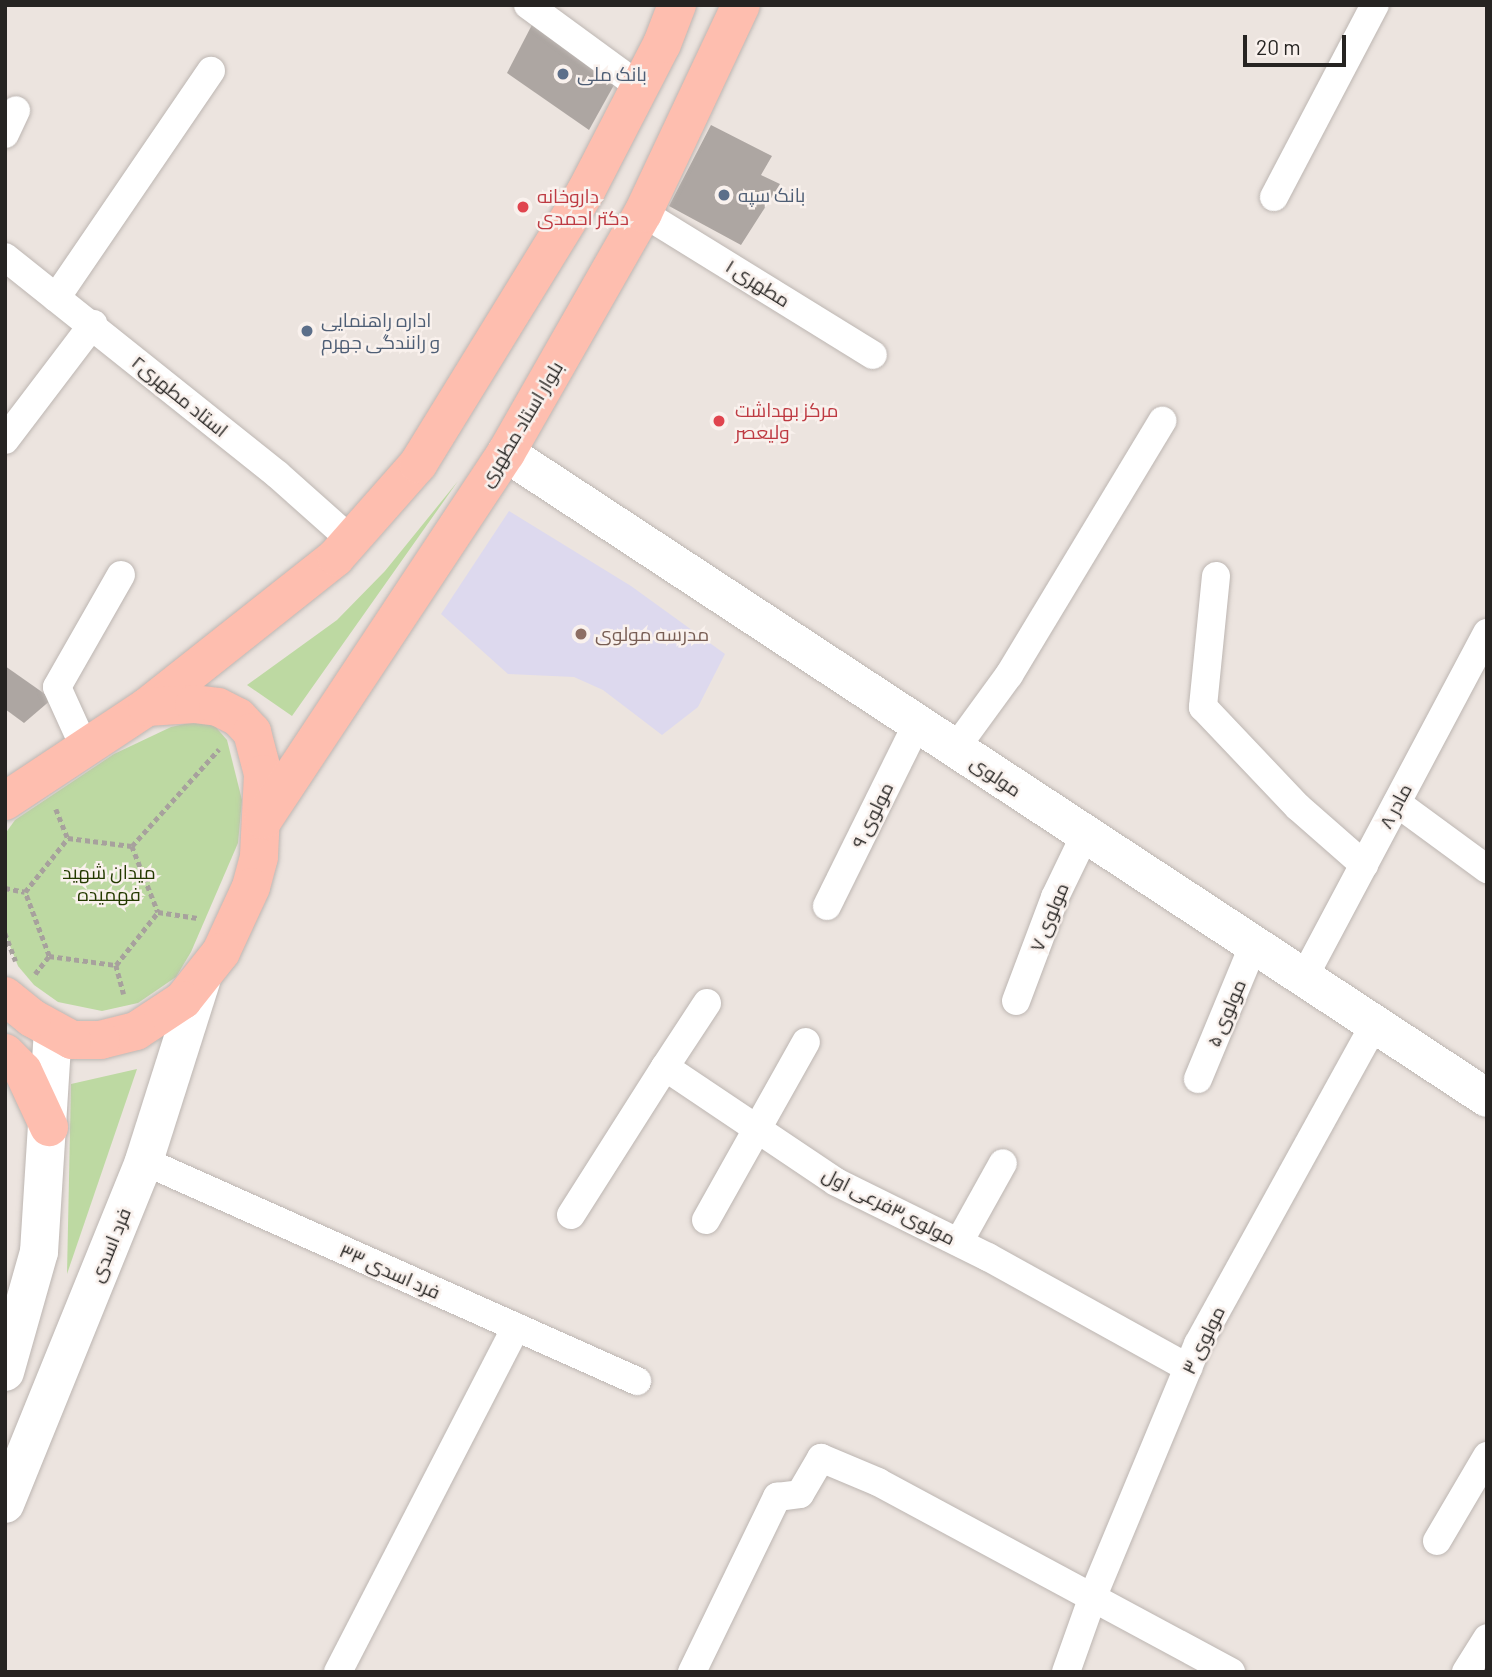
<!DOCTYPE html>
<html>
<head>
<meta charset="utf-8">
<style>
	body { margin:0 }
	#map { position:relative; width:1492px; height:1677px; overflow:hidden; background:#ece4df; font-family:Barlow,Cairo,sans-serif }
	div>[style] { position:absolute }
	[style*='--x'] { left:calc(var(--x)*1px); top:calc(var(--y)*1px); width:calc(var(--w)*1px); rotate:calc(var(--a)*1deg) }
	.education>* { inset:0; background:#ddd9ee }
	.green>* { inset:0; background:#bdd9a2 }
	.building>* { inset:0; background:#ada6a2 }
	.path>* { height:4.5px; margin-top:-2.25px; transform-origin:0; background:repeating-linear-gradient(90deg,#a7a19d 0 5px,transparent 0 8.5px) }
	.roads { filter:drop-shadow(0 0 2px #bdb6b2) drop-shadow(0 0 2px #bdb6b2) }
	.street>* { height:28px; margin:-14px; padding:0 14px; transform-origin:14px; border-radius:14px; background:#fff }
	.secondary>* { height:38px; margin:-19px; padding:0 19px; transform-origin:19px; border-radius:19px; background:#fff }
	.primary>* { height:38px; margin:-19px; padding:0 19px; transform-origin:19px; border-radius:19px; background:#febeaf }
	.dots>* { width:19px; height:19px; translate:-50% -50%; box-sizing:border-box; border:4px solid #f9f1ed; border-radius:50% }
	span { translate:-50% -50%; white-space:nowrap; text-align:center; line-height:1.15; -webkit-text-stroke:5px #f9f1ed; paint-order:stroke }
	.service-label { font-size:19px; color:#4e5e75 }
	.left { translate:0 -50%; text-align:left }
	.health-label { font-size:19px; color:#be3a42 }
	.street-label { font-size:19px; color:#262422 }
	.education-label { font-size:19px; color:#785e54 }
	.park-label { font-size:19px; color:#243a00 }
	.frame { position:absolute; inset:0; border:7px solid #262422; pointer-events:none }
	.scale { position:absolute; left:1243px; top:35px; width:103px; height:32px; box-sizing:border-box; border:4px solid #262422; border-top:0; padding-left:9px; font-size:21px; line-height:24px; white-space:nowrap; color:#262422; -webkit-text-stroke:5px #f9f1ed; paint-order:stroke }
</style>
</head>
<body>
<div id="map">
	<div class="education">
		<div style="clip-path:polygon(509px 511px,631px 586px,725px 654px,698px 707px,662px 735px,603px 690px,574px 677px,508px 674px,441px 614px)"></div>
	</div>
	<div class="green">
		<div style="clip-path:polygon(458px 481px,292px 716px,247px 685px,337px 620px,385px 571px)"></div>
		<div style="clip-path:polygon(198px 721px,214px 725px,227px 740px,242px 800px,238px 843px,191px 952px,176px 977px,138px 1003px,102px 1011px,58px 1002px,34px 985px,18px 966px,5px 933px,5px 834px,15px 820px,114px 754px,171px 727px)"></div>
		<div style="clip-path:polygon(137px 1069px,67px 1274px,71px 1084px)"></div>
	</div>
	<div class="building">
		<div style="clip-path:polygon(534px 21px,619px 76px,589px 130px,507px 73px)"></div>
		<div style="clip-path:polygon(711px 125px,772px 156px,761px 175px,780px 184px,741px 245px,669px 206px)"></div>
		<div style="clip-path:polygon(5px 666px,52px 699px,24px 723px,5px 709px)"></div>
	</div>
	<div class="path">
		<div style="--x:56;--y:809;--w:31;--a:68"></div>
		<div style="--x:132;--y:846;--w:71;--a:68.5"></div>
		<div style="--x:158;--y:912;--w:40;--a:8.5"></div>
		<div style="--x:5;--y:888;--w:20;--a:11"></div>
		<div style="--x:5;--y:933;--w:30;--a:69"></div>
		<div style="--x:49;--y:956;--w:68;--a:7.7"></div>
		<div style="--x:116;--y:965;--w:68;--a:-51.6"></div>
		<div style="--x:116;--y:965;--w:30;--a:75"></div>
		<div style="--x:35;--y:974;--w:23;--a:-52"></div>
		<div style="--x:49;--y:956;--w:68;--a:-110.6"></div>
		<div style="--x:25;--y:892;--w:69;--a:-51.5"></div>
		<div style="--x:68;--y:838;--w:64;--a:7.1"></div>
		<div style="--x:132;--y:846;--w:130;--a:-48.1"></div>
	</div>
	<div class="roads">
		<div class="street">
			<div style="--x:528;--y:5;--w:139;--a:36.2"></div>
			<div style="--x:5;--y:134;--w:26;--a:-65"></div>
			<div style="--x:1274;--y:197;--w:217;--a:-62.3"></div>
			<div style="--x:643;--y:213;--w:270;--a:31.7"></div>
			<div style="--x:5;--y:257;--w:349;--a:38.6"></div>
			<div style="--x:278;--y:475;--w:98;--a:41.7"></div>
			<div style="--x:56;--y:298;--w:275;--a:-55.7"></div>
			<div style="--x:5;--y:440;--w:146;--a:-52.8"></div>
			<div style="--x:1216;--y:576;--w:132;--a:95.7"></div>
			<div style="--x:1203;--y:707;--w:138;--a:46.5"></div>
			<div style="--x:1298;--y:807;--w:88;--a:41.3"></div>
			<div style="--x:955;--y:749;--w:92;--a:-53.9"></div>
			<div style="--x:1009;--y:675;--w:297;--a:-58.9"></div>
			<div style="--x:86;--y:751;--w:70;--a:-114.4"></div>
			<div style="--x:57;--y:687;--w:129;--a:-60.3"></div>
			<div style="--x:1397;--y:803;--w:112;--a:36.3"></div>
			<div style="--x:827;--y:906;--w:203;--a:-63.7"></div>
			<div style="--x:1303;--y:979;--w:392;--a:-62"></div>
			<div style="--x:1016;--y:1001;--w:111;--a:-69.4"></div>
			<div style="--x:1055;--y:897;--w:69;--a:-64.2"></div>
			<div style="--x:707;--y:1003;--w:77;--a:123.3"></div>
			<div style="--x:665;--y:1067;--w:206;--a:33.9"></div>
			<div style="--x:836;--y:1182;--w:169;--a:26.3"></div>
			<div style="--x:988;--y:1257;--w:229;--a:29"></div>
			<div style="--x:1198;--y:1079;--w:144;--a:-67.5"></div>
			<div style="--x:144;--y:1161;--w:540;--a:24.05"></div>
			<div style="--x:571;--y:1215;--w:175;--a:-57.6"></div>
			<div style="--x:706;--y:1220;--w:204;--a:-60.7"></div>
			<div style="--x:959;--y:1242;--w:90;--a:-60.9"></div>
			<div style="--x:1437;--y:1541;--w:99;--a:-59.5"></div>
			<div style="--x:338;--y:1672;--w:388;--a:-62.7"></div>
			<div style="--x:692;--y:1672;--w:195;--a:-64.1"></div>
			<div style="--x:777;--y:1497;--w:23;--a:-7"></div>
			<div style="--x:800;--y:1494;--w:42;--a:-59.7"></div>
			<div style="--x:821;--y:1458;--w:62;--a:22.8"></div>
			<div style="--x:878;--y:1482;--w:401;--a:28.3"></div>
			<div style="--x:1066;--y:1672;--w:81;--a:-70.4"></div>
			<div style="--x:1093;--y:1596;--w:273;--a:-67.4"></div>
			<div style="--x:1198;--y:1344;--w:364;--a:-61.1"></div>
			<div style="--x:1466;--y:1672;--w:40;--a:-58"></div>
		</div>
		<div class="secondary">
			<div style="--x:506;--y:453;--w:1174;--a:33.32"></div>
			<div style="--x:5;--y:1372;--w:125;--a:-74.2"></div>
			<div style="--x:39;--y:1252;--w:220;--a:-86.4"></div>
			<div style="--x:5;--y:1504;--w:370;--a:-67.9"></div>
			<div style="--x:144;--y:1161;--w:189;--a:-72.4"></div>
		</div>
		<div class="primary">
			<div style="--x:147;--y:707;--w:241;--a:-38.4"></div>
			<div style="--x:336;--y:557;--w:124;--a:-48.6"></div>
			<div style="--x:418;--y:464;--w:321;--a:-58.4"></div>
			<div style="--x:586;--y:191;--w:165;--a:-62.7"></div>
			<div style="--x:662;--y:44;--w:42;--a:-69"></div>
			<div style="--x:5;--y:801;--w:170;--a:-33.5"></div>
			<div style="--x:147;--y:707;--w:47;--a:-3.7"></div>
			<div style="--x:194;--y:704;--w:24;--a:7"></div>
			<div style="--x:218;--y:707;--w:22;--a:27"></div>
			<div style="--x:238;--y:717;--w:21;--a:47"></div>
			<div style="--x:252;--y:732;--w:43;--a:75.3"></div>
			<div style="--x:263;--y:774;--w:83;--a:92.8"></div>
			<div style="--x:259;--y:857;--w:31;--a:105"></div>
			<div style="--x:251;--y:887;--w:72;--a:114.8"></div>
			<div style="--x:221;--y:952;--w:61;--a:128.4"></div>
			<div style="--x:183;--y:1000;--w:56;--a:146.6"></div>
			<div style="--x:136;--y:1031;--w:36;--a:166"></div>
			<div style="--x:101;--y:1040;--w:29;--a:180"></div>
			<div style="--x:72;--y:1040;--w:46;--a:-151.2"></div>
			<div style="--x:32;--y:1018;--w:35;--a:-141"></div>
			<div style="--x:263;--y:820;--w:440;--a:-56.5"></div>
			<div style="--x:506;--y:453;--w:276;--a:-60.3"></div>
			<div style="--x:643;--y:213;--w:230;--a:-64.8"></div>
			<div style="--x:5;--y:1053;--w:25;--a:45"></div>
			<div style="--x:23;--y:1071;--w:62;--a:65.1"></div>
		</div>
	</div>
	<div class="dots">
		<div style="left:563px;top:74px;background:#5c6f8a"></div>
		<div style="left:724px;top:195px;background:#5c6f8a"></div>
		<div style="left:523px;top:207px;background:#e0444e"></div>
		<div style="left:307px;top:331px;background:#5c6f8a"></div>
		<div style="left:719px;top:421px;background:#e0444e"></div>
		<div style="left:581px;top:634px;background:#8d6e63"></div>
	</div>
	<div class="service-label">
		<span class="left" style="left:577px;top:74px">بانک ملی</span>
		<span class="left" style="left:738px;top:195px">بانک سپه</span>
		<span class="left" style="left:321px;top:331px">اداره راهنمایی<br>و رانندگی جهرم</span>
	</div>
	<div class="health-label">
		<span class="left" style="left:537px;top:207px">داروخانه<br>دکتر احمدی</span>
		<span class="left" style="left:735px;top:421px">مرکز بهداشت<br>ولیعصر</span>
	</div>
	<div class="street-label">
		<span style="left:758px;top:283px;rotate:32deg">مطهری ۱</span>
		<span style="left:180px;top:396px;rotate:39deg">استاد مطهری۲</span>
		<span style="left:521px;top:424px;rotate:-59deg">بلوار استاد مطهری</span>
		<span style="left:996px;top:776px;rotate:34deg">مولوی</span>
		<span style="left:1395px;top:806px;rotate:-62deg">مادر ۸</span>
		<span style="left:872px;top:815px;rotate:-64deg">مولوی ۹</span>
		<span style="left:1049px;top:917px;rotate:-68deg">مولوی ۷</span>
		<span style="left:1226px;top:1013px;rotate:-67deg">مولوی ۵</span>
		<span style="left:889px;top:1206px;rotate:27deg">مولوی۳فرعی اول</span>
		<span style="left:110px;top:1245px;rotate:-68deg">فرد اسدی</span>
		<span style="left:390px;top:1271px;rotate:24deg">فرد اسدی ۳۳</span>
		<span style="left:1203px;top:1340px;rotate:-64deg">مولوی ۳</span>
	</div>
	<div class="education-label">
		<span class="left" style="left:595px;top:634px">مدرسه مولوی</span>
	</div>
	<div class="park-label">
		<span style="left:109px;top:883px">میدان شهید<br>فهمیده</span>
	</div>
	<div class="frame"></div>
	<div class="scale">20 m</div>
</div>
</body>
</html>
